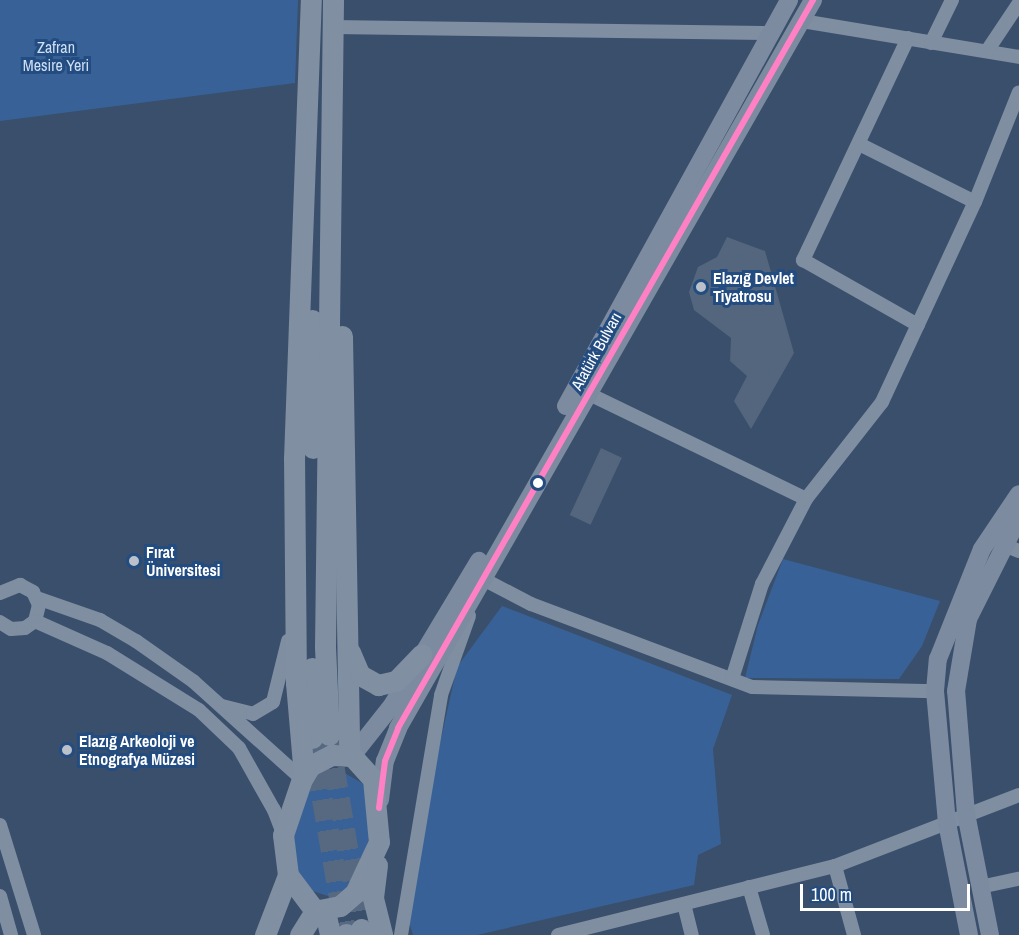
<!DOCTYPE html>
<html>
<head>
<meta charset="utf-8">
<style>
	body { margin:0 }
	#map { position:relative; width:1019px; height:935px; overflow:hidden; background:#394f6b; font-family:"Archivo Narrow",sans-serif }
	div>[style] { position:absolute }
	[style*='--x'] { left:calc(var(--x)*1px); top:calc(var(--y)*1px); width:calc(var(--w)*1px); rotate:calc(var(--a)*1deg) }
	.green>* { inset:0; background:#386297 }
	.building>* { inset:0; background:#54667d; transform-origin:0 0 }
	.highway-tunnel>* { height:21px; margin-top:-10.5px; transform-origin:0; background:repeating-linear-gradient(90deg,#576981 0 21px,transparent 0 31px) }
	.minor>* { height:14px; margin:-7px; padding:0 7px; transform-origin:7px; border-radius:7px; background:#7f8ea1 }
	.major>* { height:18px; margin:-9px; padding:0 9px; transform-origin:9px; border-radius:9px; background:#7d8ba0 }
	.highway>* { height:21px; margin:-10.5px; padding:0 10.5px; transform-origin:10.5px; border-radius:10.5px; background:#808fa1 }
	.bus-1>* { height:6px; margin:-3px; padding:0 3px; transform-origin:3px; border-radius:3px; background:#ff80c5 }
	.dots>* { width:16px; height:16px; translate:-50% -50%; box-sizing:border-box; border:3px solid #234c81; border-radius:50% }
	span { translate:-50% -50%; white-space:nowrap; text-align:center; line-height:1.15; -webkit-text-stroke:6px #234c81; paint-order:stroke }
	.park-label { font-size:16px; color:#cedff5 }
	.poi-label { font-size:16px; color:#fff; font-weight:700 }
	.left { translate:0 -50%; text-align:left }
	.street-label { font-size:16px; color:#fff }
	.scale { position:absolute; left:800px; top:884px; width:170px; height:27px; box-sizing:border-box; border:3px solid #fff; border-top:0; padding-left:8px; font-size:18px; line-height:21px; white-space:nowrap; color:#fff; -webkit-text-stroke:4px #234c81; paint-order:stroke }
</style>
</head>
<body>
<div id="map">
	<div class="green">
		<div style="clip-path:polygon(0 0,298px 0,295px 83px,0 121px)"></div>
		<div style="clip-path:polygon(783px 559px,940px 601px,922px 646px,899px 679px,745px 678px,758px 625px)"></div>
		<div style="clip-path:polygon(502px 606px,732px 695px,713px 749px,721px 844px,698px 855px,694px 885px,477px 935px,413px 935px,409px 922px,433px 775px,457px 667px)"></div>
		<div style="clip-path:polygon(341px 771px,362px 783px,370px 799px,372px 825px,366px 850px,344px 892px,328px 896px,303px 888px,296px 877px,290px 834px,313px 780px,326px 772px)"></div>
	</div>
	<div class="building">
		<div style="clip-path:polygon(727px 237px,765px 251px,794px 353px,751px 429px,734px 401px,747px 376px,730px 361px,731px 338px,694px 310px,689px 292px,698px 267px,717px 257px)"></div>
		<div style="left:601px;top:448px;width:23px;height:74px;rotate:25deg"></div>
	</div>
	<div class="highway-tunnel">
		<div style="--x:329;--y:737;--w:195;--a:80.5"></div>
		<div style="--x:312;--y:738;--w:199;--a:80.2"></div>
	</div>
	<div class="minor">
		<div style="--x:802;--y:21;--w:220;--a:9.4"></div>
		<div style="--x:333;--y:27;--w:439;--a:0.8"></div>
		<div style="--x:908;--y:38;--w:246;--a:115.3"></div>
		<div style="--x:803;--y:260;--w:132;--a:29.5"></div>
		<div style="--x:931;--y:43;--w:48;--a:-64"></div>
		<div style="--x:987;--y:51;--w:58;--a:-56.3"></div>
		<div style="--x:861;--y:145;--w:127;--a:26.6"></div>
		<div style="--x:587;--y:393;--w:243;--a:25.8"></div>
		<div style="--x:1004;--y:545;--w:16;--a:22"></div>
		<div style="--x:480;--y:586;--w:8;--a:-67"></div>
		<div style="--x:483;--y:579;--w:54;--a:27.5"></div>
		<div style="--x:531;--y:604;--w:236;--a:20.6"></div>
		<div style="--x:752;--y:687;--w:183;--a:1.3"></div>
		<div style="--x:0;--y:593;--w:22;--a:-22"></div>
		<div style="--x:20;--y:585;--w:15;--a:28"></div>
		<div style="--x:33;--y:592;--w:14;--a:65"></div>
		<div style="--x:39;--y:605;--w:16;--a:104"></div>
		<div style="--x:35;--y:621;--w:12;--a:145"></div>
		<div style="--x:25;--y:628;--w:14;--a:176"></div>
		<div style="--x:11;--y:629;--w:13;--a:-148"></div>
		<div style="--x:37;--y:598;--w:67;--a:19.2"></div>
		<div style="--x:100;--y:620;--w:42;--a:30.3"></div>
		<div style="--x:136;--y:641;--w:70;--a:35.1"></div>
		<div style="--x:193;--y:681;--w:147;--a:42"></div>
		<div style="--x:35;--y:621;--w:79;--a:24"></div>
		<div style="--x:107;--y:653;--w:108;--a:31.8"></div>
		<div style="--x:199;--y:710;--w:55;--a:43.5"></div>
		<div style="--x:239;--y:748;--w:71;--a:60.6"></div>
		<div style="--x:274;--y:810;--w:26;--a:69"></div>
		<div style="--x:732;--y:679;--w:100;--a:-72.5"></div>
		<div style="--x:762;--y:584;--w:96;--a:-62.6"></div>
		<div style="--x:806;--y:499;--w:123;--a:-51.9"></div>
		<div style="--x:882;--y:402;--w:221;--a:-65.1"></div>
		<div style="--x:975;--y:202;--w:118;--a:-68.2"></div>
		<div style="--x:222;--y:706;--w:32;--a:14"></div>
		<div style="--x:253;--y:714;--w:23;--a:-31"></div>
		<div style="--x:273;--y:702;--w:63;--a:-76.2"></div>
		<div style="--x:0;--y:825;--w:115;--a:72.8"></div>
		<div style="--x:835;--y:866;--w:72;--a:74.6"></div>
		<div style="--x:749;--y:887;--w:50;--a:73.7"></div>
		<div style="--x:980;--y:887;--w:40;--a:-12"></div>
		<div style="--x:0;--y:896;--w:41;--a:74.2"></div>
		<div style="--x:684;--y:904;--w:32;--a:76"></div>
		<div style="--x:401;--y:935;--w:243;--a:-80.5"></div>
		<div style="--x:441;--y:695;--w:84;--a:-70.5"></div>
		<div style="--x:558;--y:935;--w:285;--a:-14"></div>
		<div style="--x:835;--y:866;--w:197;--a:-21.1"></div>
	</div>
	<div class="major">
		<div style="--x:566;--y:406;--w:463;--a:-61.2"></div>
		<div style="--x:352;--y:756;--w:66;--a:-51.7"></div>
		<div style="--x:393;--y:704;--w:167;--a:-59"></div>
		<div style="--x:380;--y:800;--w:39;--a:-83"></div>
		<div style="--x:385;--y:761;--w:35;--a:-68"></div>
		<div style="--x:398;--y:728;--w:838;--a:-60.31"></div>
		<div style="--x:969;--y:935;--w:114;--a:-101.1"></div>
		<div style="--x:947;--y:823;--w:133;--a:-95.2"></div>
		<div style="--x:935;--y:691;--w:32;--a:-85"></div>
		<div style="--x:938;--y:659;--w:118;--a:-68.2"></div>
		<div style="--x:982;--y:549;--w:66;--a:-56.1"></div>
		<div style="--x:990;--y:935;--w:123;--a:-101.2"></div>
		<div style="--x:966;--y:814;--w:123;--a:-94.6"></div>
		<div style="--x:956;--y:691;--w:73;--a:-80.5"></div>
		<div style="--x:968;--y:619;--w:114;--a:-63.4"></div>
	</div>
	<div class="highway">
		<div style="--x:312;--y:320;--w:128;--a:89.6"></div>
		<div style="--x:342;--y:336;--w:419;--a:89"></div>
		<div style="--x:350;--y:652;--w:25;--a:67"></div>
		<div style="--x:360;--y:675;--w:21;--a:29"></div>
		<div style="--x:378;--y:685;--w:18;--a:-13"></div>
		<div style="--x:396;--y:681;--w:37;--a:-46"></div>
		<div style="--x:329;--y:735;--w:88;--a:-92.6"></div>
		<div style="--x:325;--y:647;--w:647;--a:-89.29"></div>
		<div style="--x:312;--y:738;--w:70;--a:-90"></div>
		<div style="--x:332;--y:755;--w:20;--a:3"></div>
		<div style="--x:352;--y:756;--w:31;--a:48"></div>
		<div style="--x:373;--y:779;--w:63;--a:84.6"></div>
		<div style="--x:379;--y:842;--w:56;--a:115.2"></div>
		<div style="--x:355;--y:893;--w:20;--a:139"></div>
		<div style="--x:340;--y:906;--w:25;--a:169"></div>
		<div style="--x:315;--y:911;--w:45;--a:-126.9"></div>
		<div style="--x:288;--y:875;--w:40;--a:-97.1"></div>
		<div style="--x:283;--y:835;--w:59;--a:-71.3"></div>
		<div style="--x:302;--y:779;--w:15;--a:-58"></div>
		<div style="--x:310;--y:766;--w:25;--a:-27"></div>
		<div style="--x:304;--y:776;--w:93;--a:-94.9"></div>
		<div style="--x:296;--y:683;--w:224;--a:-90.5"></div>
		<div style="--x:294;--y:459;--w:459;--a:-87.9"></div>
		<div style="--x:377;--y:865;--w:33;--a:97"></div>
		<div style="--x:373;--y:898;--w:38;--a:76"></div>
		<div style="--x:325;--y:911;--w:25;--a:78"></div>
		<div style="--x:361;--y:929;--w:6;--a:72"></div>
		<div style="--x:346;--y:934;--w:1;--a:90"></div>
		<div style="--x:265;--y:935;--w:64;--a:-69"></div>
		<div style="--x:300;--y:935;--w:28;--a:-58"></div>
	</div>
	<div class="bus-1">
		<div style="--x:379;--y:808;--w:47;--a:-82.7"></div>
		<div style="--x:385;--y:761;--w:35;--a:-68"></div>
		<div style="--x:398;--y:728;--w:838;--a:-60.31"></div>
	</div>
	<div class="dots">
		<div style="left:701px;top:287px;background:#bac1cb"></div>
		<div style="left:538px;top:483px;background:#fff"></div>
		<div style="left:134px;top:561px;background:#bac1cb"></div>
		<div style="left:67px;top:750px;background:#bac1cb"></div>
	</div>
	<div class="park-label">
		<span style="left:56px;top:56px">Zafran<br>Mesire Yeri</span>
	</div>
	<div class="poi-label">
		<span class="left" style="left:713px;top:287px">Elazığ Devlet<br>Tiyatrosu</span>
		<span class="left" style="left:146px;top:561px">Fırat<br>Üniversitesi</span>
		<span class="left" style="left:79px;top:750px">Elazığ Arkeoloji ve<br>Etnografya Müzesi</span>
	</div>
	<div class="street-label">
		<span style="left:596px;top:351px;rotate:-61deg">Atatürk Bulvarı</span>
	</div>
	<div class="scale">100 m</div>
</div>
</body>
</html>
